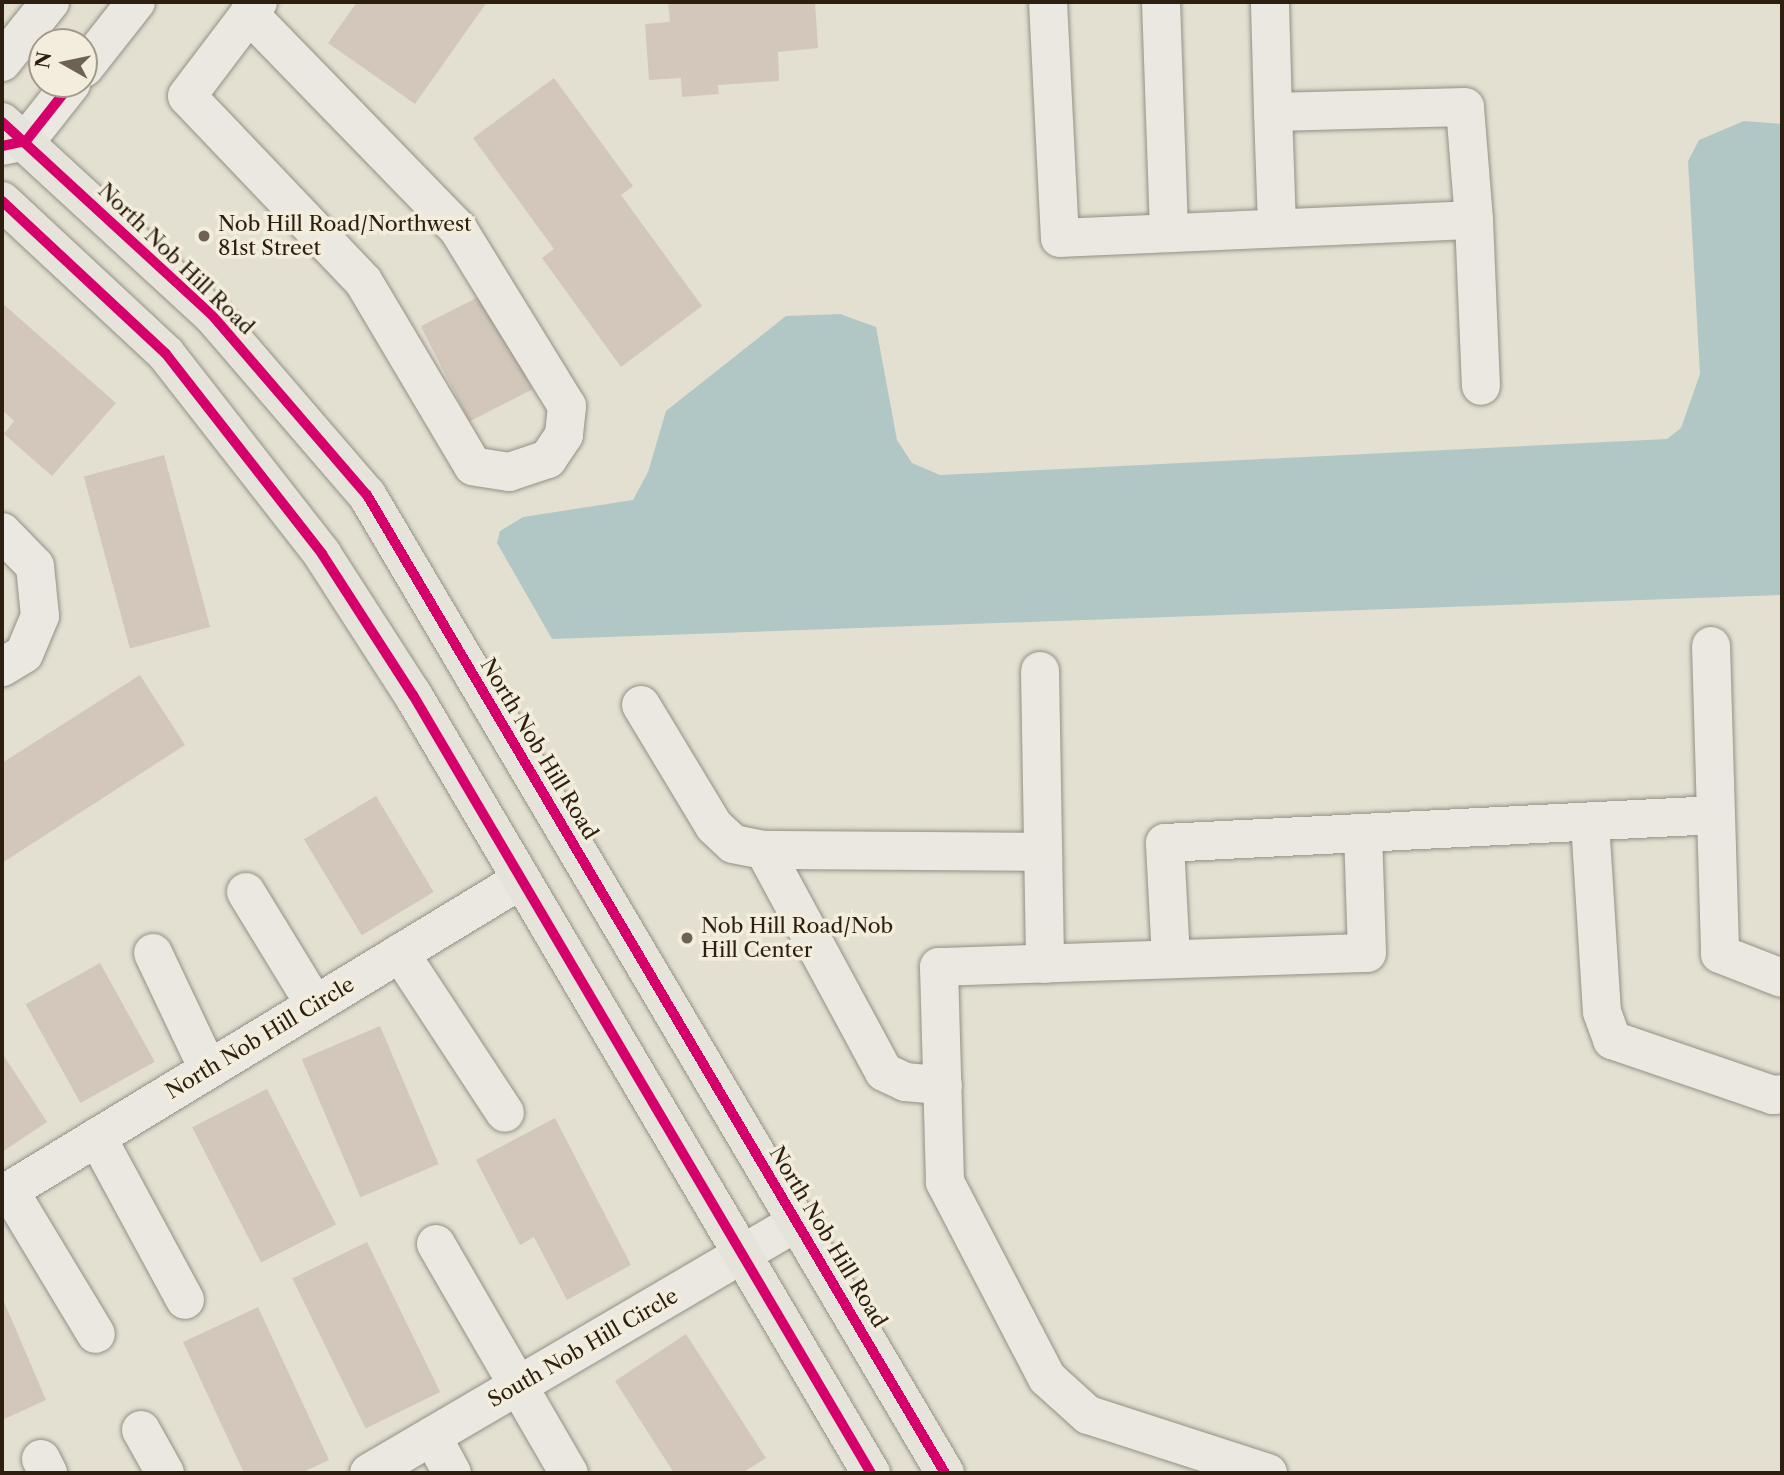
<!DOCTYPE html>
<html>
<head>
<meta charset="utf-8">
<style>
	body { margin:0 }
	#map { position:relative; width:1784px; height:1475px; overflow:hidden; background:#e3e0d1; font-family:"Libre Caslon Text",serif }
	div>[style] { position:absolute }
	[style*='--x'] { left:calc(var(--x)*1px); top:calc(var(--y)*1px); width:calc(var(--w)*1px); rotate:calc(var(--a)*1deg) }
	.water>* { inset:0; background:#b1c7c5 }
	.building>* { inset:0; background:#d2c7ba; transform-origin:0 0 }
	.roads { filter:drop-shadow(0 0 2px #939086) drop-shadow(0 0 2px #939086) }
	.minor>* { height:38px; margin:-19px; padding:0 19px; transform-origin:19px; border-radius:19px; background:#eae8e0 }
	.major>* { height:38px; margin:-19px; padding:0 19px; transform-origin:19px; border-radius:19px; background:#e6e3db }
	.cycleway>* { height:10px; margin:-5px; padding:0 5px; transform-origin:5px; border-radius:5px; background:#d6006c }
	.dots>* { width:19px; height:19px; translate:-50% -50%; box-sizing:border-box; border:4px solid #f2eddc; border-radius:50% }
	span { translate:-50% -50%; white-space:nowrap; text-align:center; line-height:1.15; -webkit-text-stroke:7px #f2eddc; paint-order:stroke }
	.poi-label { font-size:21px; color:#2d1e0f }
	.left { translate:0 -50%; text-align:left }
	.street-label { font-size:21px; color:#2d1e0f }
	.frame { position:absolute; inset:0; border:4px solid #2d1e0f; pointer-events:none }
	.north { position:absolute; left:28px; top:28px; width:70px; height:70px; box-sizing:border-box; background:#f2eddc; border:2px solid #a39a8a; border-radius:50%; rotate:279deg; font-size:19px; font-weight:700; line-height:28px; text-align:center; color:#2d1e0f }
	.north::after { content:''; display:block; margin:auto; width:24px; height:32px; background:#6d6253; clip-path:polygon(50% 0,100% 100%,50% 72%,0 100%) }
</style>
</head>
<body>
<div id="map">
	<div class="water">
		<div style="clip-path:polygon(1744px 121px,1782px 124px,1782px 595px,552px 639px,497px 543px,500px 531px,523px 517px,633px 500px,648px 472px,666px 411px,786px 316px,840px 314px,876px 327px,897px 440px,912px 463px,940px 475px,1667px 439px,1681px 428px,1700px 374px,1688px 161px,1699px 140px)"></div>
	</div>
	<div class="building">
		<div style="clip-path:polygon(357px 2px,487px 2px,415px 104px,328px 43px)"></div>
		<div style="clip-path:polygon(668px 2px,815px 2px,818px 48px,778px 52px,779px 81px,718px 85px,719px 94px,682px 97px,681px 78px,649px 80px,645px 24px,670px 22px)"></div>
		<div style="clip-path:polygon(554px 78px,633px 186px,621px 195px,702px 306px,621px 367px,542px 258px,554px 249px,473px 138px)"></div>
		<div style="left:484px;top:294px;width:107px;height:71px;rotate:63deg"></div>
		<div style="clip-path:polygon(2px 303px,116px 403px,52px 476px,4px 434px,14px 421px,2px 410px)"></div>
		<div style="left:164px;top:455px;width:178px;height:83px;rotate:75deg"></div>
		<div style="clip-path:polygon(140px 675px,185px 745px,2px 863px,2px 763px)"></div>
		<div style="left:376px;top:796px;width:112px;height:84px;rotate:59deg"></div>
		<div style="left:100px;top:963px;width:113px;height:85px;rotate:61deg"></div>
		<div style="left:380px;top:1026px;width:150px;height:85px;rotate:67deg"></div>
		<div style="clip-path:polygon(2px 1053px,47px 1122px,2px 1152px)"></div>
		<div style="left:267px;top:1089px;width:152px;height:84px;rotate:63deg"></div>
		<div style="clip-path:polygon(555px 1118px,631px 1265px,567px 1300px,534px 1237px,520px 1245px,476px 1160px)"></div>
		<div style="left:367px;top:1242px;width:167px;height:83px;rotate:64deg"></div>
		<div style="clip-path:polygon(2px 1297px,46px 1400px,2px 1420px)"></div>
		<div style="clip-path:polygon(258px 1307px,329px 1460px,301px 1473px,244px 1473px,183px 1342px)"></div>
		<div style="clip-path:polygon(686px 1334px,766px 1458px,742px 1473px,674px 1473px,615px 1381px)"></div>
	</div>
	<div class="roads">
		<div class="minor">
			<div style="--x:1048;--y:2;--w:236;--a:87.1"></div>
			<div style="--x:1060;--y:238;--w:414;--a:-2.5"></div>
			<div style="--x:1474;--y:220;--w:113;--a:-94.6"></div>
			<div style="--x:1465;--y:107;--w:192;--a:178.5"></div>
			<div style="--x:1273;--y:112;--w:110;--a:-91.6"></div>
			<div style="--x:1161;--y:2;--w:231;--a:88"></div>
			<div style="--x:249;--y:14;--w:300;--a:45.8"></div>
			<div style="--x:458;--y:229;--w:208;--a:58.4"></div>
			<div style="--x:567;--y:406;--w:29;--a:96"></div>
			<div style="--x:564;--y:435;--w:29;--a:124"></div>
			<div style="--x:548;--y:459;--w:41;--a:161.6"></div>
			<div style="--x:509;--y:472;--w:36;--a:-171"></div>
			<div style="--x:473;--y:466;--w:215;--a:-120.7"></div>
			<div style="--x:363;--y:281;--w:255;--a:-133.6"></div>
			<div style="--x:187;--y:96;--w:103;--a:-52.9"></div>
			<div style="--x:249;--y:14;--w:15;--a:-53"></div>
			<div style="--x:2;--y:62;--w:77;--a:-51.3"></div>
			<div style="--x:84;--y:68;--w:84;--a:-51.8"></div>
			<div style="--x:1273;--y:112;--w:116;--a:88"></div>
			<div style="--x:2;--y:146;--w:25;--a:-12"></div>
			<div style="--x:26;--y:141;--w:73;--a:-51.7"></div>
			<div style="--x:1474;--y:220;--w:166;--a:87.6"></div>
			<div style="--x:2;--y:532;--w:47;--a:45.9"></div>
			<div style="--x:35;--y:566;--w:50;--a:84.3"></div>
			<div style="--x:40;--y:616;--w:41;--a:112.8"></div>
			<div style="--x:24;--y:654;--w:26;--a:149"></div>
			<div style="--x:1711;--y:646;--w:308;--a:88.3"></div>
			<div style="--x:1720;--y:954;--w:66;--a:21.2"></div>
			<div style="--x:1040;--y:671;--w:293;--a:89"></div>
			<div style="--x:641;--y:705;--w:141;--a:58.9"></div>
			<div style="--x:714;--y:826;--w:26;--a:43"></div>
			<div style="--x:733;--y:844;--w:32;--a:11"></div>
			<div style="--x:764;--y:850;--w:279;--a:0.4"></div>
			<div style="--x:1590;--y:822;--w:190;--a:86.4"></div>
			<div style="--x:1602;--y:1012;--w:30;--a:70"></div>
			<div style="--x:1612;--y:1040;--w:170;--a:18.9"></div>
			<div style="--x:1773;--y:1095;--w:9;--a:-6"></div>
			<div style="--x:764;--y:850;--w:252;--a:61.6"></div>
			<div style="--x:884;--y:1072;--w:23;--a:25"></div>
			<div style="--x:905;--y:1082;--w:38;--a:5"></div>
			<div style="--x:246;--y:892;--w:132;--a:58.6"></div>
			<div style="--x:153;--y:953;--w:128;--a:64.6"></div>
			<div style="--x:400;--y:953;--w:191;--a:56.7"></div>
			<div style="--x:1171;--y:959;--w:116;--a:-93"></div>
			<div style="--x:1165;--y:843;--w:552;--a:-2.91"></div>
			<div style="--x:97;--y:1137;--w:185;--a:61.6"></div>
			<div style="--x:9;--y:1190;--w:168;--a:58.9"></div>
			<div style="--x:2;--y:1195;--w:605;--a:-31.27"></div>
			<div style="--x:436;--y:1244;--w:265;--a:59.9"></div>
			<div style="--x:141;--y:1430;--w:49;--a:60.8"></div>
			<div style="--x:432;--y:1436;--w:42;--a:61.6"></div>
			<div style="--x:41;--y:1459;--w:16;--a:63"></div>
			<div style="--x:369;--y:1473;--w:495;--a:-30.4"></div>
			<div style="--x:1268;--y:1473;--w:189;--a:-162.1"></div>
			<div style="--x:1088;--y:1415;--w:55;--a:-137.9"></div>
			<div style="--x:1047;--y:1378;--w:221;--a:-117.5"></div>
			<div style="--x:945;--y:1182;--w:215;--a:-91.6"></div>
			<div style="--x:939;--y:967;--w:428;--a:-1.9"></div>
			<div style="--x:1367;--y:953;--w:120;--a:-91.9"></div>
		</div>
		<div class="major">
			<div style="--x:2;--y:122;--w:285;--a:42.6"></div>
			<div style="--x:212;--y:315;--w:238;--a:49.3"></div>
			<div style="--x:367;--y:495;--w:1136;--a:59.42"></div>
			<div style="--x:2;--y:201;--w:224;--a:43"></div>
			<div style="--x:166;--y:354;--w:254;--a:52"></div>
			<div style="--x:322;--y:554;--w:168;--a:57.2"></div>
			<div style="--x:413;--y:695;--w:903;--a:59.52"></div>
		</div>
	</div>
	<div class="cycleway">
		<div style="--x:2;--y:122;--w:285;--a:42.6"></div>
		<div style="--x:212;--y:315;--w:238;--a:49.3"></div>
		<div style="--x:367;--y:495;--w:1136;--a:59.42"></div>
		<div style="--x:2;--y:146;--w:25;--a:-12"></div>
		<div style="--x:26;--y:141;--w:73;--a:-51.7"></div>
		<div style="--x:2;--y:201;--w:224;--a:43"></div>
		<div style="--x:166;--y:354;--w:254;--a:52"></div>
		<div style="--x:322;--y:554;--w:168;--a:57.2"></div>
		<div style="--x:413;--y:695;--w:903;--a:59.52"></div>
	</div>
	<div class="dots">
		<div style="left:204px;top:236px;background:#6d6253"></div>
		<div style="left:687px;top:938px;background:#6d6253"></div>
	</div>
	<div class="poi-label">
		<span class="left" style="left:218px;top:236px">Nob Hill Road/Northwest<br>81st Street</span>
		<span class="left" style="left:701px;top:938px">Nob Hill Road/Nob<br>Hill Center</span>
	</div>
	<div class="street-label">
		<span style="left:176px;top:259px;rotate:44deg">North Nob Hill Road</span>
		<span style="left:539px;top:749px;rotate:59deg">North Nob Hill Road</span>
		<span style="left:260px;top:1038px;rotate:-31deg">North Nob Hill Circle</span>
		<span style="left:828px;top:1237px;rotate:59deg">North Nob Hill Road</span>
		<span style="left:583px;top:1348px;rotate:-30deg">South Nob Hill Circle</span>
	</div>
	<div class="frame"></div>
	<div class="north">N</div>
</div>
</body>
</html>
